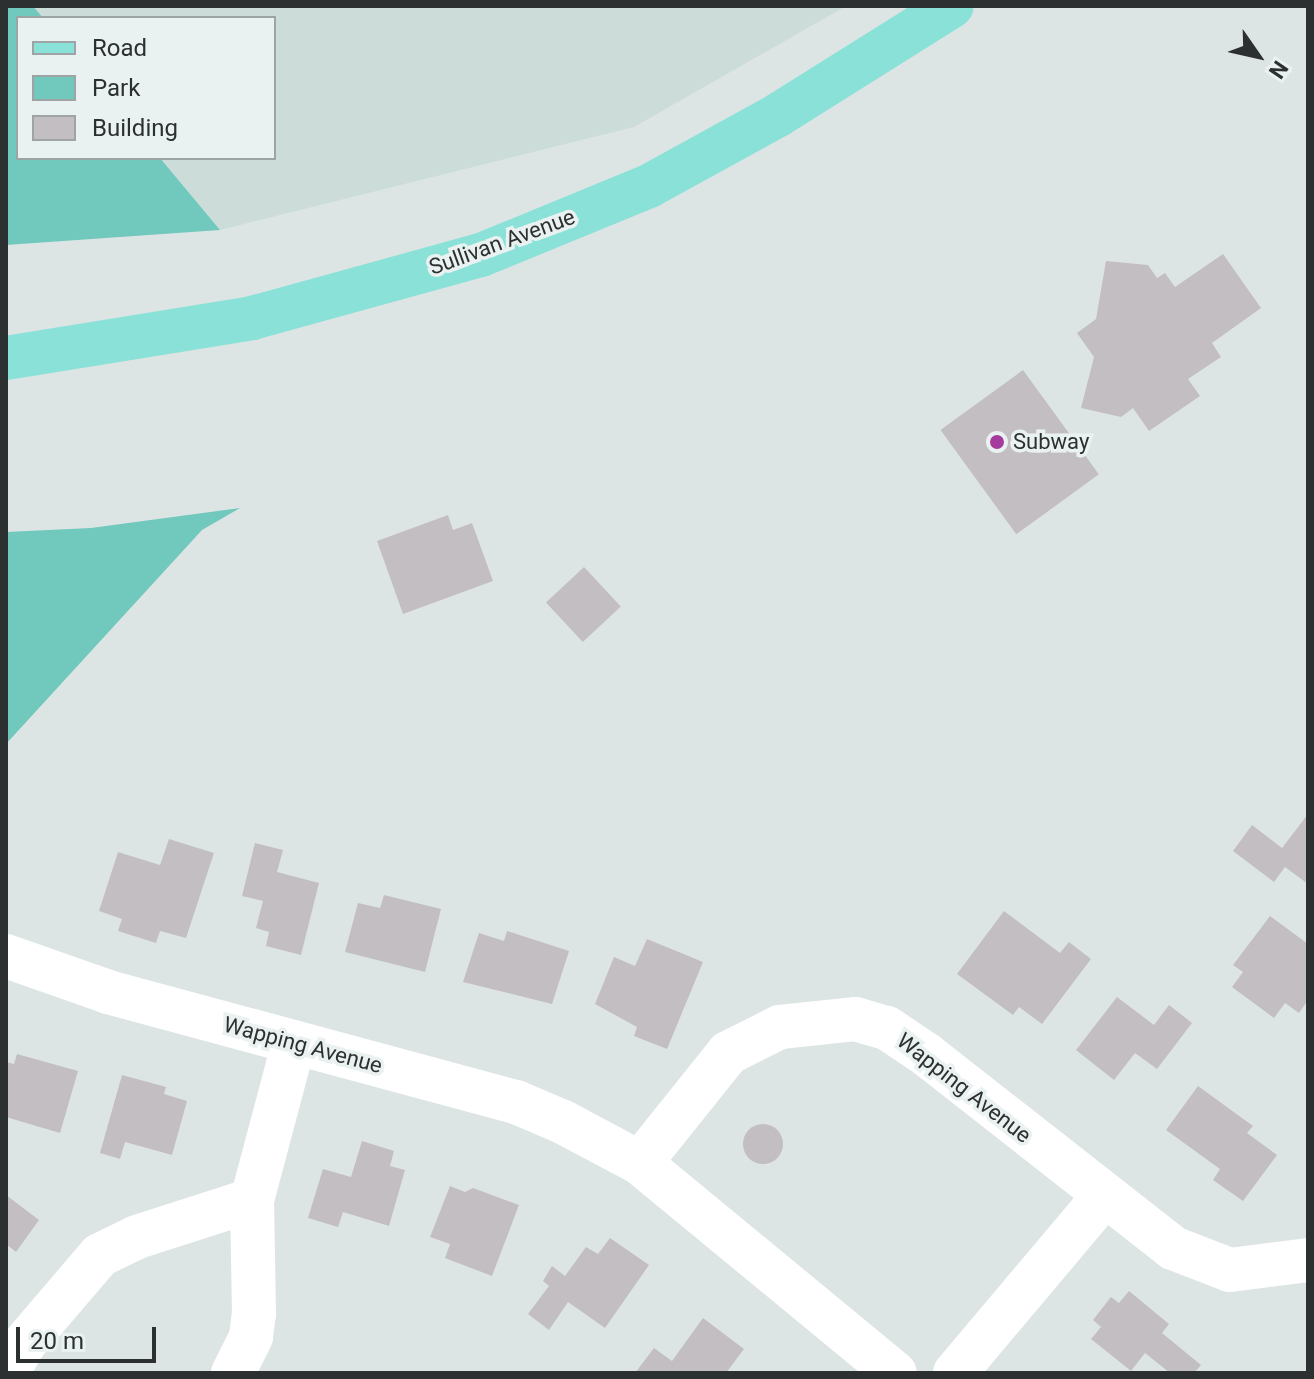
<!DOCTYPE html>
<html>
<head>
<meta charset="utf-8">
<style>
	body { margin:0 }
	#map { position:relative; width:1314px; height:1379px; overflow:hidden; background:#dde5e4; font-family:Roboto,sans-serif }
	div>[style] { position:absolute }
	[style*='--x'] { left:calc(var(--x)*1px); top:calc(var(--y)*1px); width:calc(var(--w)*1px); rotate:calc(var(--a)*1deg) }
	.built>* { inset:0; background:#cbdcd9 }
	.green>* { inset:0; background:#71c8bd }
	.building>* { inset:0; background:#c3bec2; transform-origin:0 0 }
	.round { border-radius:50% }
	.minor>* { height:44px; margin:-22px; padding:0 22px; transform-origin:22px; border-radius:22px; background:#fff }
	.major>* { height:44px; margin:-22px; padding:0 22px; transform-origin:22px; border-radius:22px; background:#89e1d8 }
	.dots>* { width:22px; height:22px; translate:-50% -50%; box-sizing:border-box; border:4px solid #eaf2f1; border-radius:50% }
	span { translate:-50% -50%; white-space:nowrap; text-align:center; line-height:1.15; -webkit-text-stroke:7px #eaf2f1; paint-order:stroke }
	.street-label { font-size:22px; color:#2d3030 }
	.poi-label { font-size:22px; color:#2d3030 }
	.left { translate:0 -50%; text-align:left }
	.frame { position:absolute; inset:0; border:8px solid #2d3030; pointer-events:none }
	.legend { position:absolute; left:16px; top:16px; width:260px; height:144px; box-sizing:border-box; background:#eaf2f1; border:2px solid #9ea4a4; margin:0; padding:10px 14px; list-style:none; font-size:24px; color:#2d3030 }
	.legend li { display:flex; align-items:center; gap:16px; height:40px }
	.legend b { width:40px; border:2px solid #9ea4a4 }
	.north { position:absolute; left:1218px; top:16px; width:80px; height:80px; -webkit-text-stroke:6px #eaf2f1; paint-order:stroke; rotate:124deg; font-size:22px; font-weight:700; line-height:32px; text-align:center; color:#2d3030 }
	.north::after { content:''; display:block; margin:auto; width:28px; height:36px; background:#2d3030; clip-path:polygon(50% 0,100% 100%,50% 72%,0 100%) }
	.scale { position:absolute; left:16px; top:1327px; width:140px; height:36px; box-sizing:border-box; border:4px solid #2d3030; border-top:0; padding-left:10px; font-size:24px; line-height:28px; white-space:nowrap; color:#2d3030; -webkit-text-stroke:6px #eaf2f1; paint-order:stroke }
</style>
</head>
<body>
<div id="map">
	<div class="built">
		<div style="clip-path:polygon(33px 6px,846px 6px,634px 127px,220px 230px,160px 158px,274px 158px,274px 18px,43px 18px)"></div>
	</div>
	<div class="green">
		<div style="clip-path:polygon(6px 6px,33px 6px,43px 18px,18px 18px,18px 158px,160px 158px,220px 230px,6px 245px)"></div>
		<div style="clip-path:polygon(240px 508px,202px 530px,6px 744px,6px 532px,91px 528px)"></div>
	</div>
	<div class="building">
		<div style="clip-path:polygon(1223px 254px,1261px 308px,1212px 343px,1221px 357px,1188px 379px,1200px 396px,1149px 431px,1133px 408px,1121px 417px,1081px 408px,1094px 357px,1077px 333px,1096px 319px,1106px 261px,1148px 265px,1157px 278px,1165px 273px,1175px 287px)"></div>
		<div style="left:1023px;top:370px;width:129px;height:102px;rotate:54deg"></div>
		<div style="clip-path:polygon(448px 515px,453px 530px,472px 523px,493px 581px,403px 614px,377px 541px)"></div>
		<div style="left:584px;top:567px;width:54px;height:52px;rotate:47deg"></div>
		<div style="clip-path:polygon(1308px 814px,1308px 884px,1285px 867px,1274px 882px,1233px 851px,1252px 825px,1282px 848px)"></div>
		<div style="clip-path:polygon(169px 839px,214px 853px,186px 938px,160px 931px,156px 943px,118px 931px,122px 919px,99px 911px,118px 852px,160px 865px)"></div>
		<div style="clip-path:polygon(255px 843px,283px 850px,277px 872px,319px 883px,301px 955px,266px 946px,269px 932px,256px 928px,263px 901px,242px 896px)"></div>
		<div style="clip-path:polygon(384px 895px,441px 909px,425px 972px,345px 952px,358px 903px,380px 908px)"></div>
		<div style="clip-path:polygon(1004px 911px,1060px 953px,1069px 942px,1091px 959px,1042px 1024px,1019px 1007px,1013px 1015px,957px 974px)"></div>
		<div style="clip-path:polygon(1270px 916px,1308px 944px,1308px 1000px,1299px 1013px,1285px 1003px,1274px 1018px,1232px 987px,1243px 972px,1233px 965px)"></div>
		<div style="clip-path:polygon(507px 931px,569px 951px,552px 1004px,463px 982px,479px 933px,504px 941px)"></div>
		<div style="clip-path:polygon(647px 939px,703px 962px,667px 1049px,634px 1036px,637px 1027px,595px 1004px,614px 957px,635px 966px)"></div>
		<div style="clip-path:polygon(1117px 997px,1154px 1025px,1169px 1005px,1192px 1023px,1157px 1069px,1135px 1053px,1114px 1080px,1076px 1050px)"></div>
		<div style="clip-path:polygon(17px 1054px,78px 1071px,60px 1133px,6px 1117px,6px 1062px,14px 1064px)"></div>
		<div style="clip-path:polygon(122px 1075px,166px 1087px,164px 1094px,187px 1101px,172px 1155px,125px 1142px,120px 1159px,100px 1153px)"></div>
		<div style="clip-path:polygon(1198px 1086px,1253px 1126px,1247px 1133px,1277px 1155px,1243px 1201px,1213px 1180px,1220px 1169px,1166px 1130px)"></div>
		<div class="round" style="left:743px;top:1124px;width:40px;height:40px"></div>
		<div style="clip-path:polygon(362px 1141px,394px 1151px,390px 1166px,405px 1170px,389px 1226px,343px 1212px,338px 1227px,308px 1218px,323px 1169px,351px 1177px)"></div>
		<div style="clip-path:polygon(450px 1186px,465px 1192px,473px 1188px,519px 1205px,492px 1276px,445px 1258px,450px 1244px,430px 1237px)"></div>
		<div style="clip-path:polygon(6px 1195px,39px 1220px,16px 1252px,6px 1244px)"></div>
		<div style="clip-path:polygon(610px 1238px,649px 1265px,605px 1328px,568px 1302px,549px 1330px,528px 1314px,549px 1286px,543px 1281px,552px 1266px,565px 1276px,586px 1247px,598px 1254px)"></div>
		<div style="clip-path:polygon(1129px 1291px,1169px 1324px,1162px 1333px,1201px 1365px,1194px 1373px,1170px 1373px,1145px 1353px,1131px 1371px,1091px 1339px,1101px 1327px,1093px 1320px,1111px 1297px,1119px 1303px)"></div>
		<div style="clip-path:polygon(703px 1318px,744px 1349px,726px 1373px,635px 1373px,654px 1348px,672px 1361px)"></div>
	</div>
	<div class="minor">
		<div style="--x:6;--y:956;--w:108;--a:19.4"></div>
		<div style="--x:108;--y:992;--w:423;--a:15.1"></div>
		<div style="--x:516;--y:1102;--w:51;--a:23.1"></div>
		<div style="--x:563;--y:1122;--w:87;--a:28"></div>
		<div style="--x:640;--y:1163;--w:330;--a:39.5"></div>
		<div style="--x:640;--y:1163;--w:141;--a:-51.3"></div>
		<div style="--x:728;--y:1053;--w:58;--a:-26.6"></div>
		<div style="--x:780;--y:1027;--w:75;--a:-6.1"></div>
		<div style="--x:855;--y:1019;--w:33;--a:16"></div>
		<div style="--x:887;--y:1028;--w:48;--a:34"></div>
		<div style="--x:927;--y:1055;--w:313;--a:38.1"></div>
		<div style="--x:1173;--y:1248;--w:61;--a:21.1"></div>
		<div style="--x:1230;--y:1270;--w:79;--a:-7.3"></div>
		<div style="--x:7;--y:1373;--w:32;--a:-60"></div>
		<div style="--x:23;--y:1345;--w:118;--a:-49.5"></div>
		<div style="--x:100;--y:1255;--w:41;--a:-25.9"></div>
		<div style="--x:137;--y:1237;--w:121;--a:-17.8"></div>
		<div style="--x:233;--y:1373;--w:40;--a:-63.4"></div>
		<div style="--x:251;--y:1337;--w:23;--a:-83"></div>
		<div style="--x:254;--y:1314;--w:114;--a:-91"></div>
		<div style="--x:252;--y:1200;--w:163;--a:-75.1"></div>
		<div style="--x:955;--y:1373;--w:230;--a:-49.9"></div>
	</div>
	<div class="major">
		<div style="--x:6;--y:358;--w:249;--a:-9.2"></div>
		<div style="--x:252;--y:318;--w:238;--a:-15.4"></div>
		<div style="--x:481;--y:255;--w:182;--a:-22.3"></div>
		<div style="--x:649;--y:186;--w:147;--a:-28.8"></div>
		<div style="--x:778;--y:115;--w:205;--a:-32.1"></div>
	</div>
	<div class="dots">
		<div style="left:997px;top:442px;background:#a53b9c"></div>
	</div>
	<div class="street-label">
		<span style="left:502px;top:242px;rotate:-20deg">Sullivan Avenue</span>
		<span style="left:303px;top:1045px;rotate:15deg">Wapping Avenue</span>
		<span style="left:964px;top:1088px;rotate:38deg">Wapping Avenue</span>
	</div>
	<div class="poi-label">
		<span class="left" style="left:1013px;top:442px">Subway</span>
	</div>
	<div class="frame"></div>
	<ul class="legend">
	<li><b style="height:10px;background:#89e1d8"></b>Road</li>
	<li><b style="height:22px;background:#71c8bd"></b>Park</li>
	<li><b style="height:22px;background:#c3bec2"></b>Building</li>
	</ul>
	<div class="north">N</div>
	<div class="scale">20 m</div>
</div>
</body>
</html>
